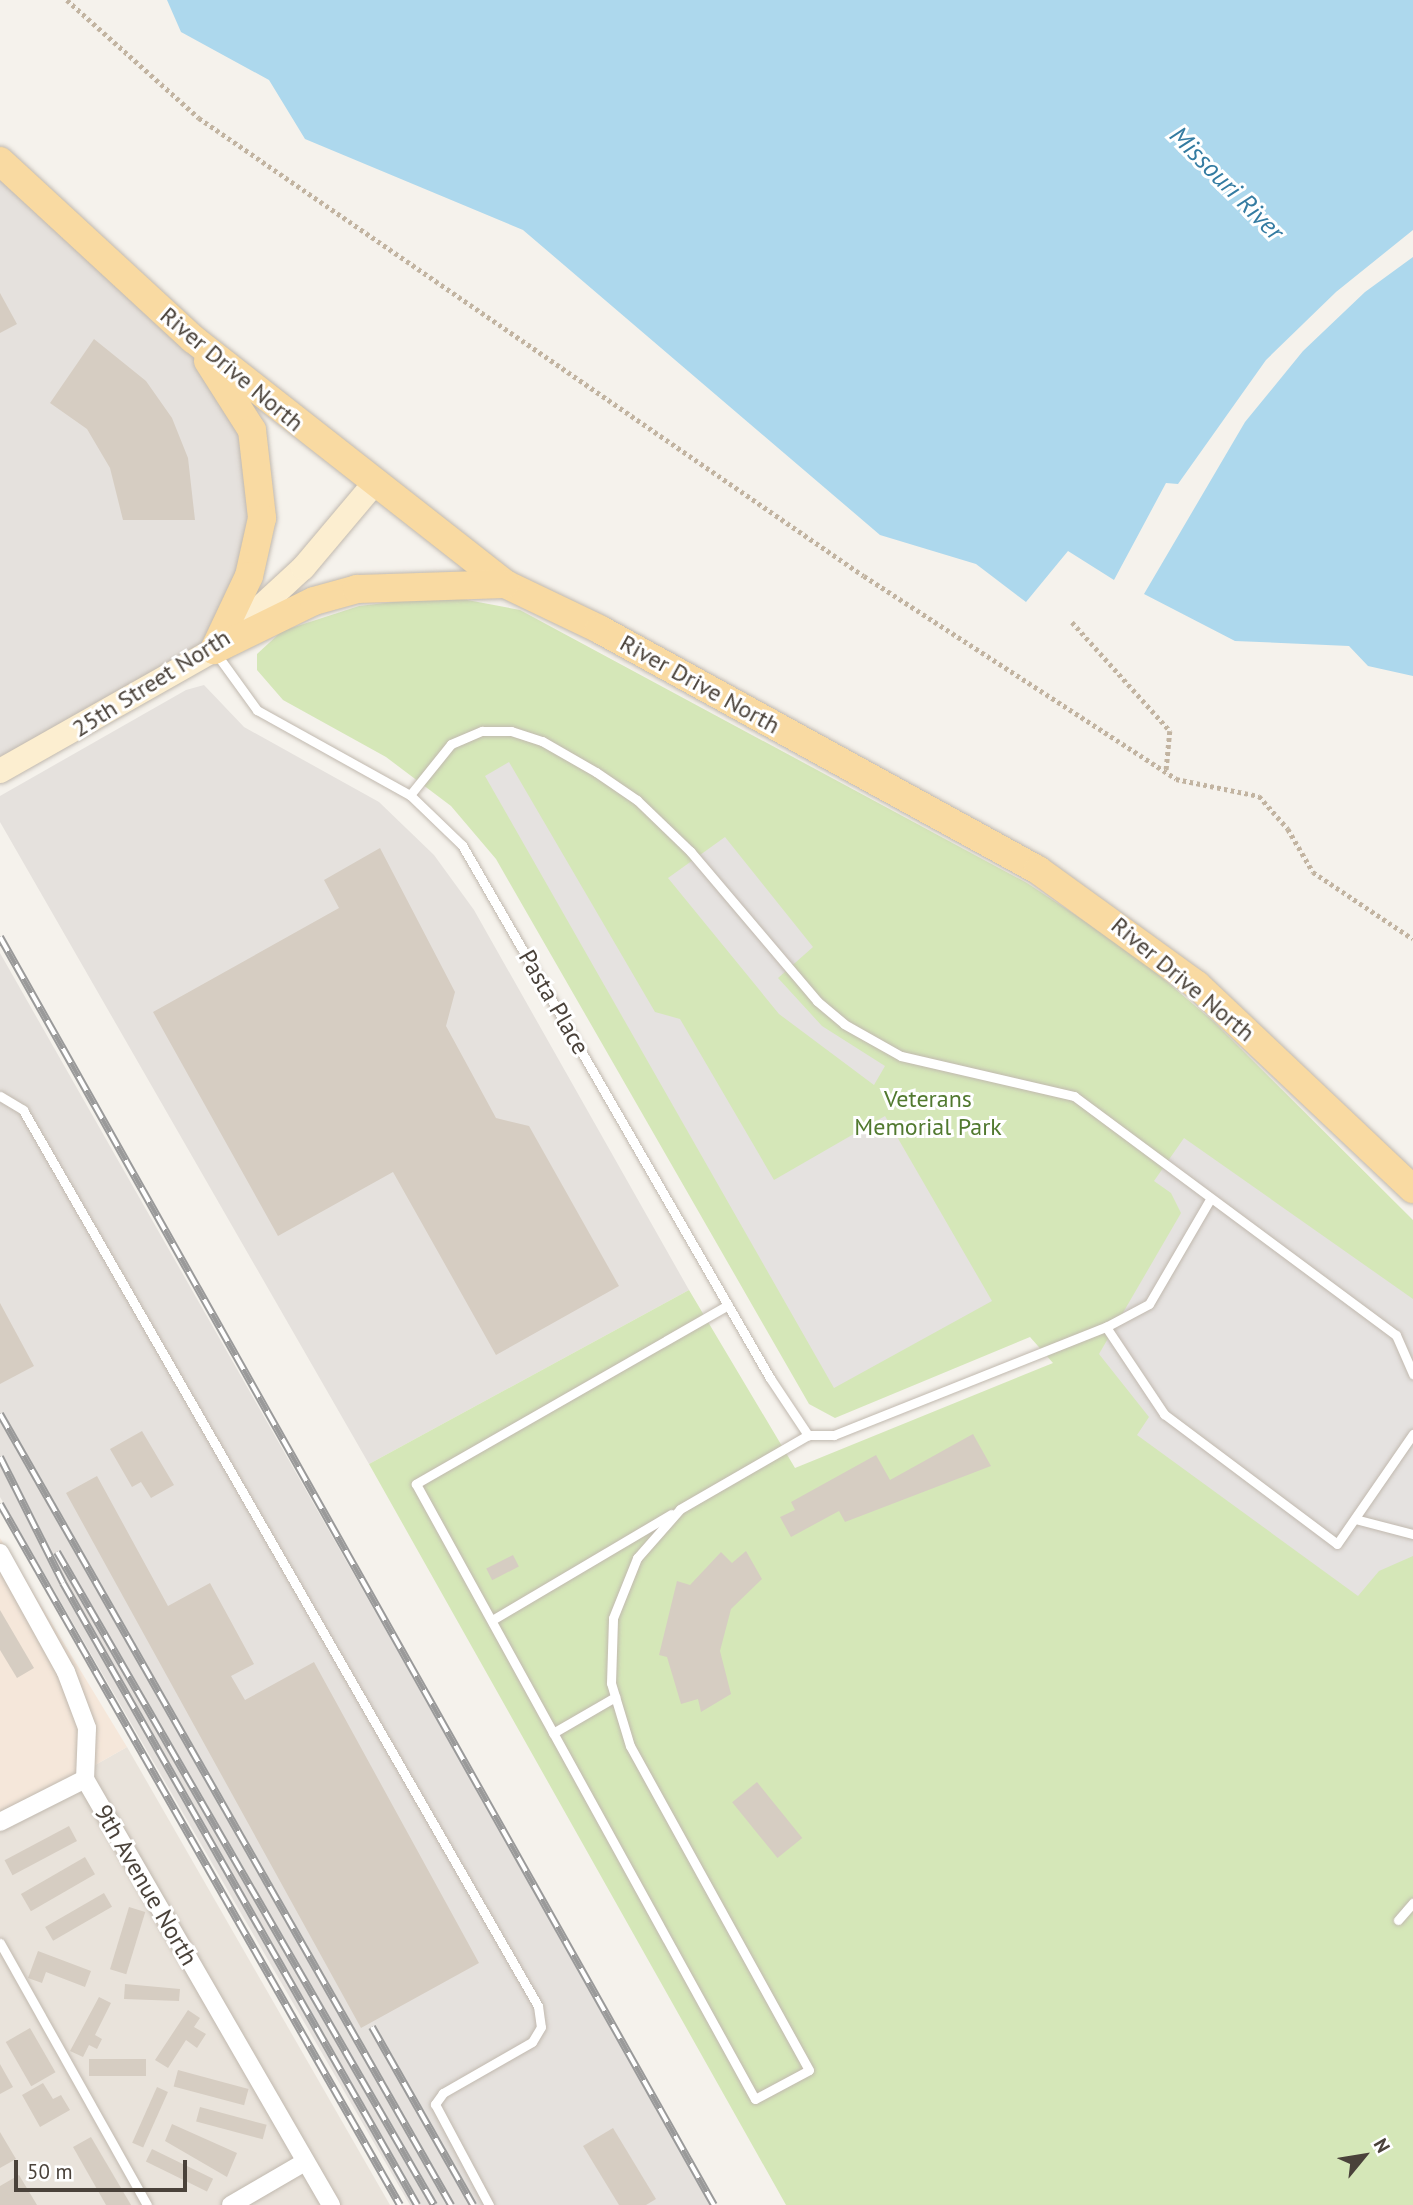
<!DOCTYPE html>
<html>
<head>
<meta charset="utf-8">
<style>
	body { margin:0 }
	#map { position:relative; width:1413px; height:2205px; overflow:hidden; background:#f5f2ec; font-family:"PT Sans",sans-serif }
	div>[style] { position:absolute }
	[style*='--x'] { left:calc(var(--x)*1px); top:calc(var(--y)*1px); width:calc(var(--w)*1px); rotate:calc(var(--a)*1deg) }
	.residential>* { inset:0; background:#e9e3db }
	.commercial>* { inset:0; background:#f5e7da }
	.industrial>* { inset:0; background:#e5e1dd }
	.green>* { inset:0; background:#d5e7b8 }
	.parking>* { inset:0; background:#e5e2e0 }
	.water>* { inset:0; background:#add8ed }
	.building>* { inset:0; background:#d6cdc2; transform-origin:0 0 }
	.path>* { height:4.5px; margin-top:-2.25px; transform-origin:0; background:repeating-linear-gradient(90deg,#c2b4a1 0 3.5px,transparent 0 7px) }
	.roads { filter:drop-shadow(0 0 2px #c1b9af) drop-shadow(0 0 2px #c1b9af) }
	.lane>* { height:9px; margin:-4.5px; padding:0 4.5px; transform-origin:4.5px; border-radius:4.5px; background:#fff }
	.street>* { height:18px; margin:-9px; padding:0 9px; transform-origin:9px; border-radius:9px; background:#fff }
	.secondary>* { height:24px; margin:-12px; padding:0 12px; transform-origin:12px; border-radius:12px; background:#fceed0 }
	.primary>* { height:28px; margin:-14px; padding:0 14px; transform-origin:14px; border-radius:14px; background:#f9daa2 }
	.rail>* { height:8px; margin-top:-4px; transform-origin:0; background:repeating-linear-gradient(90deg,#fff 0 16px,#9a9a9a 0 32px); box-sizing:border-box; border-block:2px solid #9a9a9a }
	span { translate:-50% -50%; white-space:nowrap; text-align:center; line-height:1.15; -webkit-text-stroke:6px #fff; paint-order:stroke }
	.street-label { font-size:24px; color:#4a423a }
	.park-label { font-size:24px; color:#51792f }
	.water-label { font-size:26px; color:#347ba1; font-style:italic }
	.north { position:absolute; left:1329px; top:2121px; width:70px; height:70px; -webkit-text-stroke:5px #fff; paint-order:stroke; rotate:60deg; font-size:19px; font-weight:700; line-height:28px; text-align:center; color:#4a423a }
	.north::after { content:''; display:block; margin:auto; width:24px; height:32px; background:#4a423a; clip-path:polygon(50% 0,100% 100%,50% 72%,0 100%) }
	.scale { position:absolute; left:14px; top:2160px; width:173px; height:32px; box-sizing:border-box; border:4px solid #4a423a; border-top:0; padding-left:9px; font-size:21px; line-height:24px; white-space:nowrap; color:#4a423a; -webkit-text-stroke:5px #fff; paint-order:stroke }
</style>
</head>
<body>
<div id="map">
	<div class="residential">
		<div style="clip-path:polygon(127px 1747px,390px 2205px,0 2205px,0 1819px)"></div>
	</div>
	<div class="commercial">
		<div style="clip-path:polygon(0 1538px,127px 1747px,0 1819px)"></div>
	</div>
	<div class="industrial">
		<div style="clip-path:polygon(0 161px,193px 339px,252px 430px,262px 518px,214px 650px,0 770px)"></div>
		<div style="clip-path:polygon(204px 685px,244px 727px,379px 802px,434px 855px,474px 910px,689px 1290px,369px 1464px,0 822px,0 796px,186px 690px)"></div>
		<div style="clip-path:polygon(0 953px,713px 2205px,410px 2205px,0 1497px)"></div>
	</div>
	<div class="green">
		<div style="clip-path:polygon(446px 596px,520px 610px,1027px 883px,1133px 953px,1213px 1021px,1413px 1220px,1413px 2205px,786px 2205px,369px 1464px,689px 1290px,795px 1468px,1053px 1363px,1030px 1337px,835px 1418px,809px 1404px,496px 859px,451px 806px,386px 757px,283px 700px,257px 670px,257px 654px,282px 631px,359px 606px)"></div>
	</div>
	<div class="parking">
		<div style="clip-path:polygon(509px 762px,655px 1012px,680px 1019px,774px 1180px,885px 1116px,992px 1301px,834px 1388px,485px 776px)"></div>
		<div style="clip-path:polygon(725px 837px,813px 947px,778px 978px,822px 1026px,885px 1066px,874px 1085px,779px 1014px,668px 878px)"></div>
		<div style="clip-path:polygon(1184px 1138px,1413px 1299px,1413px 1556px,1379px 1571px,1358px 1596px,1137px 1435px,1149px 1417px,1099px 1354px,1181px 1213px,1171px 1193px,1154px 1181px)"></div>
	</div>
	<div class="water">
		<div style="clip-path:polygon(167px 0,1413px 0,1413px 230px,1336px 292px,1266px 360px,1178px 484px,1166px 483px,1114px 580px,1068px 551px,1026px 602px,976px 564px,880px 535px,523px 230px,305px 139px,269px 80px,181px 32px)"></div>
		<div style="clip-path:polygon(1413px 257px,1413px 676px,1368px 666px,1349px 646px,1235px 641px,1144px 594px,1245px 422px,1303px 351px,1365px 292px)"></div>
	</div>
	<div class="building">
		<div style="clip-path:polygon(0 293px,17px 324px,0 333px)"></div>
		<div style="clip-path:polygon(94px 339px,146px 381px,172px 418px,188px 458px,195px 520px,123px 520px,110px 468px,87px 429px,50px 403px)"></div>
		<div style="clip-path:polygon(380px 848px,455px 992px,446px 1026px,496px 1118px,529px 1126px,619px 1286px,496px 1355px,393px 1172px,278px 1236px,153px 1012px,339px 908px,324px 880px)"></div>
		<div style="clip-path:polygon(0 1303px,34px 1366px,0 1384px)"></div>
		<div style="clip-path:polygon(142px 1431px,174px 1485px,151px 1498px,141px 1482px,132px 1487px,110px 1449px)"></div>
		<div style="clip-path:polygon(973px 1434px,991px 1466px,845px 1522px,839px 1511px,791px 1537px,780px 1517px,795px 1510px,791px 1502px,876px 1455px,890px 1480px)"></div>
		<div style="clip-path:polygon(97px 1476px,168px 1606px,210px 1583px,254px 1664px,231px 1676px,245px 1700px,314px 1662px,479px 1963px,361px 2028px,66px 1493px)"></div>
		<div style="clip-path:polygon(746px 1551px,762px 1579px,731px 1609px,720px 1651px,731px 1694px,701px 1712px,698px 1699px,681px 1704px,667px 1657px,659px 1655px,677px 1581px,690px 1585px,721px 1552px,732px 1563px)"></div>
		<div style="left:513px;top:1555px;width:13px;height:30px;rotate:63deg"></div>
		<div style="clip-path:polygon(0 1610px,34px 1668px,17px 1678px,0 1650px)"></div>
		<div style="left:757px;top:1782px;width:72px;height:32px;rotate:51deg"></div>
		<div style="left:69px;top:1826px;width:17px;height:73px;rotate:62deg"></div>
		<div style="left:85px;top:1857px;width:20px;height:74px;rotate:60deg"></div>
		<div style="left:104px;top:1893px;width:16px;height:68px;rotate:60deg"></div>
		<div style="left:129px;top:1907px;width:17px;height:65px;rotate:17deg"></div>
		<div style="clip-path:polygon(38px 1951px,91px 1971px,85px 1987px,46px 1972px,42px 1983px,28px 1978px)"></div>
		<div style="clip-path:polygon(125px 1984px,180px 1989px,179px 2001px,124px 1999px)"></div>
		<div style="clip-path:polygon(99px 1997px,111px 2003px,95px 2035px,102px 2039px,97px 2049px,89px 2045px,83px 2057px,70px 2051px)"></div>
		<div style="clip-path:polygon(188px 2010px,200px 2018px,194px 2027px,206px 2034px,197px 2048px,186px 2040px,168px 2068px,155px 2060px)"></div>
		<div style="left:30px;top:2028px;width:51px;height:28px;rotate:60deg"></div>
		<div style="left:146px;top:2059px;width:17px;height:57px;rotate:90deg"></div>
		<div style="clip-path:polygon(0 2064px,13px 2087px,0 2094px)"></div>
		<div style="left:178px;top:2070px;width:73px;height:17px;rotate:15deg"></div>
		<div style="clip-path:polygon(43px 2083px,53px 2099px,61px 2095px,70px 2110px,40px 2127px,22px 2095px)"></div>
		<div style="left:157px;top:2087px;width:12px;height:61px;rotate:24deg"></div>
		<div style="left:200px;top:2107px;width:69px;height:15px;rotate:15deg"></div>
		<div style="clip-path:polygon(172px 2124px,237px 2153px,227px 2177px,165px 2141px)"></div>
		<div style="clip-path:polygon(613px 2128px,656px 2199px,646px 2205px,619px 2205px,583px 2146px)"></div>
		<div style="clip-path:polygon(0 2132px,16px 2159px,0 2168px)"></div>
		<div style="clip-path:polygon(91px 2137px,131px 2205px,106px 2205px,73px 2147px)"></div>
		<div style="left:152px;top:2149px;width:68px;height:14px;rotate:26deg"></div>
		<div style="clip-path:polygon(19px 2175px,37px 2205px,0 2205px,0 2186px)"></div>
	</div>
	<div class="path">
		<div style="--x:67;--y:0;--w:177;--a:41.8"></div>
		<div style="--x:199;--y:118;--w:807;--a:34.56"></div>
		<div style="--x:864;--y:576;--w:372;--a:33"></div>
		<div style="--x:1176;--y:779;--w:85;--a:11.6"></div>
		<div style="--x:1259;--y:796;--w:44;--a:48.7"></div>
		<div style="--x:1288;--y:829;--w:50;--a:59.8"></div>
		<div style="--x:1313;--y:872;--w:120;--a:33.8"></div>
		<div style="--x:1072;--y:622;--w:147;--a:48"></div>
		<div style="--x:1170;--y:731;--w:42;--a:95.4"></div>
	</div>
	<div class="roads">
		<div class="lane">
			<div style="--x:215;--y:652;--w:72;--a:54.1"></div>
			<div style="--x:257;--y:710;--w:175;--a:29.1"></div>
			<div style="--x:410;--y:795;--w:72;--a:43.9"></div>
			<div style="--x:462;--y:845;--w:616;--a:59.98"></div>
			<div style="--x:770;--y:1378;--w:69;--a:56.3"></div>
			<div style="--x:410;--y:795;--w:65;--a:-51.2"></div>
			<div style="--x:451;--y:744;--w:34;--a:-23"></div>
			<div style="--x:482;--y:731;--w:29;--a:0"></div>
			<div style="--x:511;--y:731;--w:33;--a:18"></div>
			<div style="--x:542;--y:741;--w:62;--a:29.9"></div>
			<div style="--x:596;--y:772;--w:50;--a:34.3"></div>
			<div style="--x:637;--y:800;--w:74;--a:43.9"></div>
			<div style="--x:690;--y:851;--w:197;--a:49.7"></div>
			<div style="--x:817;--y:1001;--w:35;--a:40"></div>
			<div style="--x:844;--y:1024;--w:65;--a:29.3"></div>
			<div style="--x:901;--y:1056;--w:178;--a:13"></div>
			<div style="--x:1074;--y:1096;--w:401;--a:36.6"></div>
			<div style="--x:1396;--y:1335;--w:43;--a:66.4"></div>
			<div style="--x:0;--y:1096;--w:27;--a:31"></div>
			<div style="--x:23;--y:1110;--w:1033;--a:60.11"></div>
			<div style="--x:538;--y:2006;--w:21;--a:82"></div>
			<div style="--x:541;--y:2027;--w:17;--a:121"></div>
			<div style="--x:532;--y:2042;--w:103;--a:150.2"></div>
			<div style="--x:443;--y:2093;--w:14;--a:126"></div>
			<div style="--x:435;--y:2104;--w:115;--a:61.9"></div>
			<div style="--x:1209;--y:1201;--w:119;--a:120.2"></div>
			<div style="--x:1149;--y:1304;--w:49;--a:151.9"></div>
			<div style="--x:1106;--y:1327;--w:105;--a:56.3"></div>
			<div style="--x:1164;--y:1414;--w:216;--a:36.9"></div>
			<div style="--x:1337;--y:1544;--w:134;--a:-55.4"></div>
			<div style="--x:728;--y:1305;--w:360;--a:150.2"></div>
			<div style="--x:416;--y:1484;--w:702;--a:61.14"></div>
			<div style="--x:755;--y:2099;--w:61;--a:-28.2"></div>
			<div style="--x:809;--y:2070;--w:370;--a:-118.9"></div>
			<div style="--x:630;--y:1746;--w:66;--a:-106.8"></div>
			<div style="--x:611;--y:1683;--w:65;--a:-88.2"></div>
			<div style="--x:613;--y:1618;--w:65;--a:-68.2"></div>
			<div style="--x:637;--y:1558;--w:65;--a:-48.7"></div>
			<div style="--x:680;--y:1509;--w:148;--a:-30"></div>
			<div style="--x:808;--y:1435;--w:26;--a:0"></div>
			<div style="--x:834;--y:1435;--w:293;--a:-21.7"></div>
			<div style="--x:1355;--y:1519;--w:60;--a:14.5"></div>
			<div style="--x:492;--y:1620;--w:208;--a:-30.6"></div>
			<div style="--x:553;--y:1733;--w:72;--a:-30.1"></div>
			<div style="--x:1398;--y:1920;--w:23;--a:-49"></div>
			<div style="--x:0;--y:1943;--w:300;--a:60.7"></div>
		</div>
		<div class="street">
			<div style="--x:0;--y:1553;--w:136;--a:61"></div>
			<div style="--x:66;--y:1672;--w:60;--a:69.4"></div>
			<div style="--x:87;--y:1728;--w:51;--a:92.2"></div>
			<div style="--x:85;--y:1779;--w:492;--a:60"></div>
			<div style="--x:0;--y:1822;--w:95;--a:-26.8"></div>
			<div style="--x:231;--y:2205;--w:86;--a:-30.2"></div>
		</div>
		<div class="secondary">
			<div style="--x:0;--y:771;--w:246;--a:-29.5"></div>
			<div style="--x:214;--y:650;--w:121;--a:-42.7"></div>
			<div style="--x:303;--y:568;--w:109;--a:-49.9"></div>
		</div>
		<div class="primary">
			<div style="--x:0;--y:161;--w:263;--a:42.7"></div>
			<div style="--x:193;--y:339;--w:397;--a:38.1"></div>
			<div style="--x:505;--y:584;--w:104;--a:25.6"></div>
			<div style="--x:599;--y:629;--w:501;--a:28.77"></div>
			<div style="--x:1038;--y:870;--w:196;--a:35.9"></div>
			<div style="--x:1197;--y:985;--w:297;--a:43.4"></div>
			<div style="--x:208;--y:361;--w:82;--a:57.5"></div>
			<div style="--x:252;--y:430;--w:89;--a:83.5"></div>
			<div style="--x:262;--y:518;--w:59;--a:102.6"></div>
			<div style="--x:249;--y:576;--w:82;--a:115.3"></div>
			<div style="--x:214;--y:650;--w:111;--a:-26.1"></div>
			<div style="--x:314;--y:601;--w:45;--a:-15.6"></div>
			<div style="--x:357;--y:589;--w:148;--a:-1.9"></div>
		</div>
	</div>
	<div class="rail">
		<div style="--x:0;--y:937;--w:1455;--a:60.62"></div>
		<div style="--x:0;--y:1414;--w:911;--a:60.31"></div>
		<div style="--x:0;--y:1457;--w:141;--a:63.4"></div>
		<div style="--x:63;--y:1583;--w:716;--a:60.35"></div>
		<div style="--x:0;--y:1504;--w:807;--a:60.29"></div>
		<div style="--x:57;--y:1552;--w:754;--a:60"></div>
		<div style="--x:372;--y:2027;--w:205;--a:60.4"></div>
	</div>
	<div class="street-label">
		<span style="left:232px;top:369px;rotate:40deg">River Drive North</span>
		<span style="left:151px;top:683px;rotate:-32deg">25th Street North</span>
		<span style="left:700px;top:684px;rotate:29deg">River Drive North</span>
		<span style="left:1183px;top:979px;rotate:40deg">River Drive North</span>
		<span style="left:554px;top:1002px;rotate:60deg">Pasta Place</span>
		<span style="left:146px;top:1885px;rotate:60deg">9th Avenue North</span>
	</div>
	<div class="park-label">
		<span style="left:928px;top:1113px">Veterans<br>Memorial Park</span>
	</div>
	<div class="water-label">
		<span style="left:1227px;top:183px;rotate:45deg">Missouri River</span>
	</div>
	<div class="north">N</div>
	<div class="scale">50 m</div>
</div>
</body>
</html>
